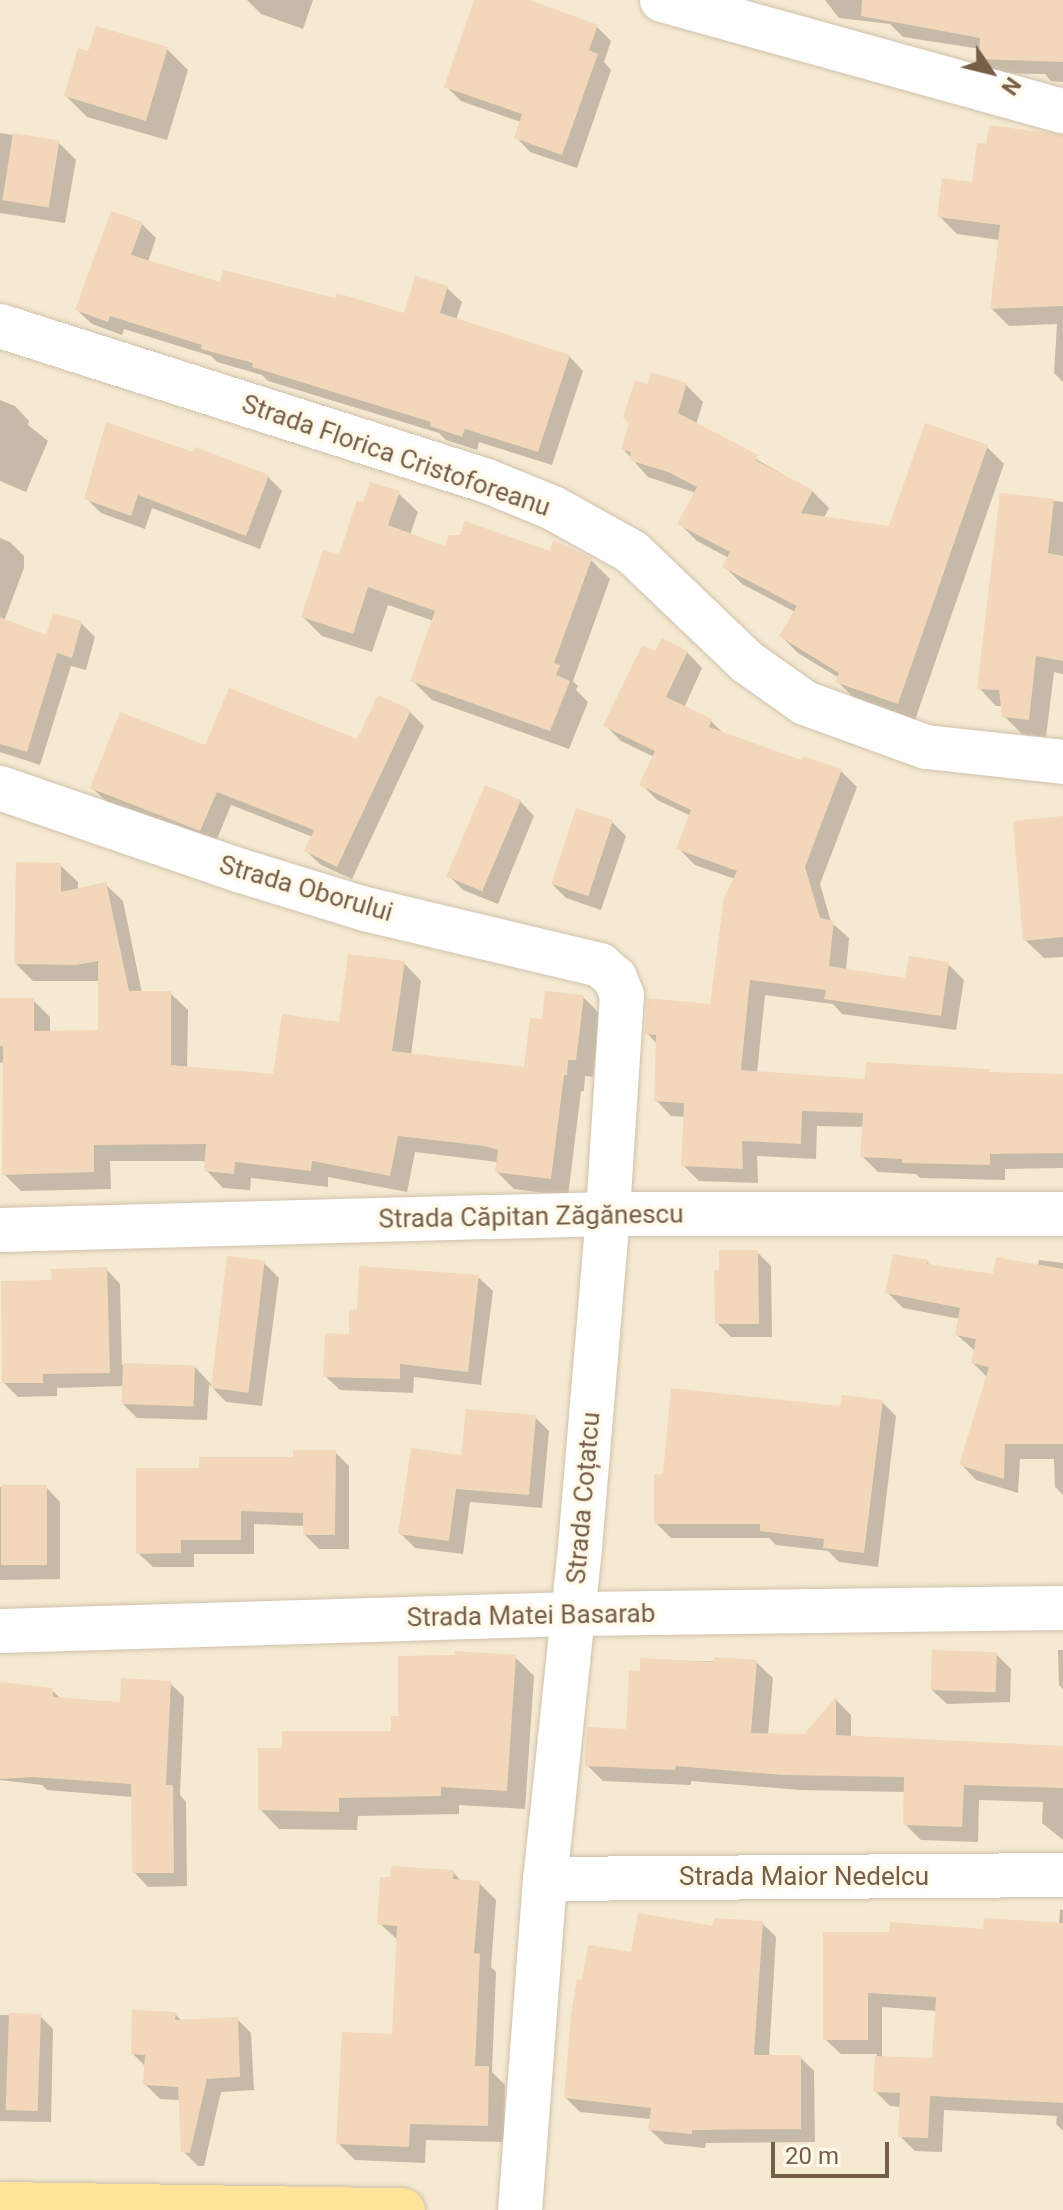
<!DOCTYPE html>
<html>
<head>
<meta charset="utf-8">
<style>
	body { margin:0 }
	#map { position:relative; width:1063px; height:2210px; overflow:hidden; background:#fdf6e3; font-family:Roboto,sans-serif }
	div>[style] { position:absolute }
	[style*='--x'] { left:calc(var(--x)*1px); top:calc(var(--y)*1px); width:calc(var(--w)*1px); rotate:calc(var(--a)*1deg) }
	.residential>* { inset:0; background:#f5e9d1; transform-origin:0 0 }
	.shadow>* { inset:0; background:#0003 }
	.building>* { inset:0; background:#f3d7ba; transform-origin:0 0 }
	.roads { filter:drop-shadow(0 0 2px #d0c1ac) drop-shadow(0 0 2px #d0c1ac) }
	.minor>* { height:44px; margin:-22px; padding:0 22px; transform-origin:22px; border-radius:22px; background:#fff }
	.tertiary>* { height:44px; margin:-22px; padding:0 22px; transform-origin:22px; border-radius:22px; background:#fff }
	.primary>* { height:44px; margin:-22px; padding:0 22px; transform-origin:22px; border-radius:22px; background:#fde499 }
	span { translate:-50% -50%; white-space:nowrap; text-align:center; line-height:1.15; -webkit-text-stroke:7px #fff9ea; paint-order:stroke }
	.street-label { font-size:26px; color:#765e48 }
	.north { position:absolute; left:951px; top:32px; width:80px; height:80px; -webkit-text-stroke:6px #fff9ea; paint-order:stroke; rotate:125deg; font-size:22px; font-weight:700; line-height:32px; text-align:center; color:#765e48 }
	.north::after { content:''; display:block; margin:auto; width:28px; height:36px; background:#765e48; clip-path:polygon(50% 0,100% 100%,50% 72%,0 100%) }
	.scale { position:absolute; left:771px; top:2142px; width:118px; height:36px; box-sizing:border-box; border:4px solid #765e48; border-top:0; padding-left:10px; font-size:24px; line-height:28px; white-space:nowrap; color:#765e48; -webkit-text-stroke:6px #fff9ea; paint-order:stroke }
</style>
</head>
<body>
<div id="map">
	<div class="residential">
		<div style="left:0;top:0;width:1063px;height:2210px"></div>
	</div>
	<div class="shadow">
		<div style="clip-path:polygon(247px 0,313px 0,303px 29px,261px 14px)"></div>
		<div style="clip-path:polygon(476px 0,527px 0,597px 27px,611px 41px,604px 62px,611px 70px,577px 168px,530px 152px,516px 137px,521px 122px,461px 101px,446px 86px)"></div>
		<div style="clip-path:polygon(825px 0,1063px 0,1063px 82px,1051px 81px,1045px 74px,995px 73px,981px 58px,981px 49px,903px 37px,890px 24px,839px 18px)"></div>
		<div style="clip-path:polygon(167px 49px,188px 70px,167px 140px,87px 117px,66px 96px,90px 53px)"></div>
		<div style="clip-path:polygon(0 133px,58px 142px,76px 160px,65px 223px,0 213px)"></div>
		<div style="clip-path:polygon(1063px 158px,1063px 382px,1054px 373px,1057px 324px,1009px 326px,992px 309px,1000px 240px,957px 234px,939px 216px,974px 184px)"></div>
		<div style="clip-path:polygon(142px 224px,156px 238px,148px 262px,221px 284px,405px 316px,447px 288px,462px 302px,456px 320px,569px 356px,583px 371px,552px 465px,479px 442px,477px 450px,446px 440px,439px 433px,268px 381px,262px 375px,217px 362px,211px 356px,124px 329px,122px 335px,92px 324px,77px 310px)"></div>
		<div style="clip-path:polygon(686px 385px,703px 402px,696px 425px,812px 491px,829px 508px,824px 518px,891px 529px,987px 447px,1004px 464px,915px 720px,855px 699px,838px 682px,839px 678px,798px 653px,781px 636px,795px 612px,742px 584px,724px 566px,729px 558px,697px 541px,680px 524px,696px 493px,648px 477px,623px 449px,649px 386px)"></div>
		<div style="clip-path:polygon(0 400px,15px 406px,29px 421px,28px 425px,48px 441px,26px 492px,0 481px)"></div>
		<div style="clip-path:polygon(268px 477px,282px 491px,260px 549px,152px 508px,145px 529px,101px 513px,87px 499px)"></div>
		<div style="clip-path:polygon(398px 493px,418px 512px,410px 535px,446px 548px,591px 560px,610px 579px,573px 681px,578px 686px,576px 690px,588px 702px,569px 749px,432px 700px,413px 681px,434px 621px,388px 605px,372px 652px,322px 636px,303px 617px,341px 558px,365px 504px)"></div>
		<div style="clip-path:polygon(1001px 495px,1063px 502px,1063px 674px,1054px 672px,1046px 737px,1022px 734px,1004px 716px,1003px 706px,996px 706px,979px 688px)"></div>
		<div style="clip-path:polygon(0 538px,10px 542px,24px 556px,24px 568px,4px 621px,48px 638px,81px 623px,95px 637px,86px 670px,71px 666px,40px 765px,0 752px)"></div>
		<div style="clip-path:polygon(687px 652px,702px 668px,684px 708px,711px 721px,725px 735px,802px 762px,841px 771px,857px 787px,820px 884px,831px 922px,849px 938px,846px 971px,907px 980px,948px 964px,964px 980px,956px 1030px,842px 1014px,833px 1004px,765px 995px,757px 1073px,867px 1081px,1063px 1074px,1063px 1168px,1005px 1169px,1005px 1180px,920px 1178px,916px 1174px,878px 1172px,862px 1156px,864px 1127px,817px 1126px,816px 1159px,757px 1156px,758px 1183px,699px 1181px,683px 1165px,686px 1117px,671px 1116px,656px 1100px,658px 1045px,647px 1033px,712px 1006px,735px 879px,695px 865px,679px 849px,691px 816px,657px 800px,641px 784px,654px 757px,621px 741px,605px 725px,656px 654px)"></div>
		<div style="clip-path:polygon(410px 712px,424px 726px,352px 879px,321px 865px,306px 851px,313px 837px,231px 805px,215px 844px,107px 802px,92px 788px,206px 748px,358px 741px)"></div>
		<div style="clip-path:polygon(520px 801px,534px 816px,498px 904px,463px 890px,449px 876px)"></div>
		<div style="clip-path:polygon(1063px 818px,1063px 957px,1044px 958px,1025px 940px)"></div>
		<div style="clip-path:polygon(612px 822px,626px 836px,601px 910px,566px 898px,552px 884px)"></div>
		<div style="clip-path:polygon(60px 865px,78px 882px,78px 890px,105px 884px,123px 901px,142px 993px,170px 993px,188px 1010px,187px 1068px,275px 1076px,340px 1024px,404px 963px,421px 981px,411px 1055px,526px 1069px,544px 1021px,583px 997px,600px 1014px,593px 1077px,585px 1076px,584px 1091px,581px 1091px,568px 1196px,514px 1189px,497px 1172px,498px 1162px,415px 1152px,407px 1192px,328px 1177px,328px 1187px,251px 1178px,250px 1190px,223px 1188px,206px 1170px,207px 1161px,110px 1161px,111px 1189px,21px 1191px,4px 1174px,5px 1062px,0 1063px,0 1000px,33px 1000px,50px 1017px,50px 1033px,100px 1032px,100px 981px,33px 981px,16px 964px)"></div>
		<div style="clip-path:polygon(757px 1252px,771px 1266px,772px 1337px,731px 1337px,717px 1323px)"></div>
		<div style="clip-path:polygon(1039px 1260px,1063px 1263px,1063px 1495px,1055px 1487px,1054px 1459px,1020px 1459px,1018px 1493px,976px 1480px,961px 1464px,988px 1378px,973px 1363px,975px 1351px,957px 1335px,960px 1319px,903px 1308px,887px 1292px,927px 1262px,931px 1266px,995px 1276px,1038px 1267px)"></div>
		<div style="clip-path:polygon(264px 1263px,279px 1278px,262px 1406px,226px 1402px,209px 1384px,207px 1420px,137px 1418px,123px 1404px,124px 1386px,57px 1388px,57px 1396px,18px 1397px,4px 1383px,54px 1282px,106px 1269px,120px 1284px,122px 1365px,195px 1367px,212px 1385px)"></div>
		<div style="clip-path:polygon(478px 1277px,493px 1291px,481px 1385px,414px 1377px,413px 1393px,340px 1390px,325px 1376px,350px 1336px,359px 1312px)"></div>
		<div style="clip-path:polygon(882px 1402px,896px 1416px,878px 1567px,839px 1562px,828px 1551px,776px 1545px,769px 1538px,671px 1538px,656px 1523px,665px 1476px,842px 1408px)"></div>
		<div style="clip-path:polygon(535px 1417px,549px 1431px,542px 1508px,470px 1502px,463px 1554px,415px 1548px,400px 1533px,463px 1457px)"></div>
		<div style="clip-path:polygon(335px 1452px,349px 1466px,349px 1549px,319px 1549px,305px 1535px,305px 1526px,254px 1524px,254px 1554px,194px 1554px,194px 1567px,153px 1567px,138px 1553px,201px 1470px)"></div>
		<div style="clip-path:polygon(0 1487px,46px 1487px,60px 1502px,60px 1579px,0 1580px)"></div>
		<div style="clip-path:polygon(1058px 1650px,1063px 1650px,1063px 1689px,1059px 1685px)"></div>
		<div style="clip-path:polygon(996px 1654px,1011px 1669px,1010px 1702px,947px 1704px,932px 1690px)"></div>
		<div style="clip-path:polygon(515px 1657px,534px 1676px,525px 1809px,459px 1805px,459px 1814px,358px 1816px,357px 1830px,279px 1829px,260px 1809px,284px 1750px,393px 1733px,400px 1718px)"></div>
		<div style="clip-path:polygon(642px 1660px,756px 1662px,773px 1678px,768px 1735px,805px 1736px,836px 1700px,851px 1715px,851px 1737px,1063px 1748px,1063px 1840px,1042px 1823px,1043px 1802px,979px 1800px,978px 1842px,921px 1840px,905px 1824px,906px 1792px,801px 1790px,691px 1781px,691px 1785px,603px 1781px,587px 1765px,628px 1731px)"></div>
		<div style="clip-path:polygon(170px 1683px,184px 1697px,180px 1795px,186px 1802px,187px 1886px,148px 1887px,134px 1872px,133px 1797px,47px 1790px,42px 1785px,0 1780px,0 1684px,52px 1690px,62px 1700px,121px 1704px)"></div>
		<div style="clip-path:polygon(453px 1872px,462px 1882px,479px 1883px,496px 1900px,491px 1967px,496px 1972px,492px 2072px,505px 2085px,504px 2142px,426px 2140px,425px 2163px,355px 2160px,338px 2143px,394px 2036px,398px 1940px,379px 1923px)"></div>
		<div style="clip-path:polygon(evenodd,1060px 1909px,1063px 1910px,1063px 2131px,1056px 2124px,1057px 2116px,944px 2110px,942px 2152px,915px 2151px,900px 2136px,901px 2107px,890px 2106px,875px 2091px,877px 2054px,841px 2054px,825px 2039px,825px 1934px,985px 1931px,1059px 1925px,1060px 1909px,882px 2007px,937px 2011px,934px 2060px,882px 2058px,882px 2007px)"></div>
		<div style="clip-path:polygon(762px 1923px,776px 1937px,769px 2057px,800px 2057px,814px 2071px,815px 2142px,706px 2143px,705px 2148px,665px 2144px,650px 2130px,651px 2119px,580px 2112px,566px 2098px,584px 1982px,633px 1954px)"></div>
		<div style="clip-path:polygon(175px 2014px,183px 2022px,237px 2019px,251px 2033px,254px 2090px,221px 2092px,204px 2166px,198px 2166px,183px 2151px,180px 2100px,160px 2099px,145px 2084px,146px 2067px,133px 2054px)"></div>
		<div style="clip-path:polygon(0 2015px,40px 2016px,53px 2029px,51px 2122px,0 2121px)"></div>
	</div>
	<div class="building">
		<div style="clip-path:polygon(474px 0,530px 0,598px 25px,589px 50px,598px 54px,562px 155px,514px 138px,522px 114px,444px 87px)"></div>
		<div style="clip-path:polygon(862px 0,1063px 0,1063px 62px,979px 59px,980px 38px,861px 16px)"></div>
		<div style="clip-path:polygon(96px 26px,168px 47px,146px 121px,64px 96px,78px 48px,88px 51px)"></div>
		<div style="clip-path:polygon(989px 125px,1063px 135px,1063px 306px,990px 309px,1000px 225px,937px 217px,942px 178px,972px 182px,977px 143px,986px 144px)"></div>
		<div style="left:13px;top:133px;width:47px;height:68px;rotate:9deg"></div>
		<div style="clip-path:polygon(111px 211px,143px 222px,131px 255px,220px 282px,223px 270px,335px 298px,337px 293px,404px 313px,415px 276px,448px 286px,440px 313px,570px 355px,538px 452px,465px 429px,462px 437px,430px 426px,431px 422px,252px 367px,253px 363px,201px 349px,202px 345px,110px 316px,108px 322px,75px 310px)"></div>
		<div style="clip-path:polygon(651px 372px,687px 383px,678px 413px,758px 455px,755px 460px,813px 490px,801px 513px,889px 526px,925px 423px,988px 445px,898px 704px,835px 682px,839px 673px,779px 636px,797px 606px,722px 567px,730px 552px,677px 524px,697px 487px,668px 472px,629px 460px,631px 452px,621px 449px,629px 423px,623px 417px,635px 380px,648px 384px)"></div>
		<div style="clip-path:polygon(106px 422px,193px 452px,195px 447px,269px 475px,246px 536px,138px 495px,131px 516px,84px 499px)"></div>
		<div style="clip-path:polygon(370px 482px,400px 491px,388px 525px,445px 546px,449px 535px,460px 535px,465px 521px,550px 551px,553px 540px,592px 558px,554px 663px,560px 665px,556px 675px,570px 681px,550px 731px,410px 681px,435px 611px,368px 587px,353px 634px,301px 617px,323px 550px,339px 555px,357px 500px,363px 502px)"></div>
		<div style="clip-path:polygon(1000px 493px,1054px 499px,1048px 553px,1063px 556px,1063px 661px,1036px 656px,1029px 720px,1002px 717px,999px 690px,977px 689px)"></div>
		<div style="clip-path:polygon(53px 613px,82px 621px,72px 658px,57px 653px,27px 752px,0 744px,0 617px,46px 635px)"></div>
		<div style="clip-path:polygon(662px 638px,688px 651px,666px 697px,712px 719px,709px 727px,801px 760px,803px 756px,842px 769px,805px 867px,820px 918px,834px 921px,829px 966px,905px 978px,909px 956px,949px 962px,941px 1016px,824px 999px,826px 990px,750px 980px,741px 1070px,865px 1079px,866px 1062px,989px 1069px,989px 1072px,1063px 1074px,1063px 1153px,990px 1154px,990px 1165px,902px 1163px,902px 1159px,860px 1157px,863px 1113px,802px 1111px,801px 1144px,742px 1141px,743px 1169px,681px 1166px,684px 1103px,654px 1101px,656px 1035px,645px 1034px,647px 998px,710px 1004px,724px 897px,737px 871px,676px 849px,691px 810px,639px 785px,655px 751px,603px 726px,642px 645px,655px 651px)"></div>
		<div style="clip-path:polygon(229px 688px,357px 739px,378px 695px,411px 710px,337px 867px,304px 851px,314px 830px,217px 792px,200px 831px,90px 788px,120px 712px,205px 745px)"></div>
		<div style="left:485px;top:785px;width:39px;height:99px;rotate:23deg"></div>
		<div style="left:576px;top:808px;width:39px;height:80px;rotate:18deg"></div>
		<div style="clip-path:polygon(1063px 816px,1063px 937px,1023px 941px,1013px 821px)"></div>
		<div style="clip-path:polygon(16px 862px,61px 863px,61px 892px,106px 882px,129px 991px,171px 991px,171px 1065px,273px 1074px,282px 1014px,339px 1022px,348px 954px,405px 961px,392px 1051px,524px 1067px,530px 1018px,542px 1019px,545px 991px,584px 995px,576px 1060px,568px 1060px,567px 1075px,564px 1075px,551px 1179px,495px 1172px,498px 1150px,485px 1146px,398px 1136px,390px 1176px,312px 1161px,311px 1171px,235px 1162px,234px 1174px,204px 1171px,206px 1144px,94px 1145px,94px 1172px,2px 1175px,3px 1046px,0 1046px,0 998px,34px 998px,34px 1031px,98px 1030px,98px 961px,76px 965px,14px 964px)"></div>
		<div style="clip-path:polygon(719px 1250px,758px 1250px,759px 1324px,715px 1324px,714px 1270px,719px 1270px)"></div>
		<div style="clip-path:polygon(893px 1254px,928px 1260px,927px 1264px,993px 1274px,996px 1257px,1063px 1269px,1063px 1444px,1005px 1444px,1004px 1479px,959px 1465px,989px 1367px,971px 1363px,976px 1339px,955px 1335px,960px 1308px,885px 1293px)"></div>
		<div style="left:227px;top:1256px;width:38px;height:133px;rotate:7deg"></div>
		<div style="clip-path:polygon(359px 1266px,479px 1275px,468px 1372px,400px 1364px,400px 1379px,323px 1377px,325px 1333px,349px 1334px,349px 1309px,357px 1310px)"></div>
		<div style="clip-path:polygon(107px 1267px,110px 1373px,43px 1374px,43px 1383px,2px 1383px,1px 1281px,52px 1280px,51px 1269px)"></div>
		<div style="left:123px;top:1363px;width:72px;height:41px;rotate:2deg"></div>
		<div style="clip-path:polygon(671px 1388px,840px 1406px,842px 1395px,883px 1400px,864px 1553px,823px 1548px,824px 1539px,760px 1531px,760px 1524px,654px 1524px,654px 1474px,663px 1474px)"></div>
		<div style="clip-path:polygon(466px 1409px,536px 1415px,529px 1495px,456px 1489px,449px 1541px,398px 1534px,411px 1448px,461px 1455px)"></div>
		<div style="clip-path:polygon(293px 1450px,336px 1450px,335px 1535px,303px 1535px,303px 1513px,241px 1511px,241px 1540px,181px 1540px,181px 1553px,136px 1554px,136px 1468px,199px 1468px,199px 1457px,293px 1457px)"></div>
		<div style="left:1px;top:1485px;width:46px;height:80px"></div>
		<div style="left:932px;top:1650px;width:65px;height:40px;rotate:2deg"></div>
		<div style="clip-path:polygon(455px 1651px,516px 1655px,507px 1791px,441px 1787px,441px 1796px,339px 1798px,339px 1812px,258px 1810px,258px 1748px,282px 1748px,282px 1731px,391px 1731px,391px 1716px,398px 1716px,398px 1656px,455px 1655px)"></div>
		<div style="clip-path:polygon(713px 1657px,757px 1660px,751px 1733px,804px 1734px,836px 1697px,836px 1735px,1063px 1746px,1063px 1788px,964px 1785px,962px 1827px,903px 1825px,904px 1777px,783px 1775px,676px 1766px,675px 1770px,585px 1766px,587px 1727px,626px 1729px,629px 1670px,640px 1671px,640px 1658px,713px 1662px)"></div>
		<div style="clip-path:polygon(121px 1678px,171px 1681px,166px 1785px,173px 1785px,174px 1873px,132px 1873px,131px 1784px,32px 1777px,0 1779px,0 1682px,53px 1688px,53px 1697px,120px 1702px)"></div>
		<div style="clip-path:polygon(391px 1866px,454px 1870px,453px 1879px,480px 1881px,474px 1953px,480px 1954px,475px 2066px,489px 2066px,488px 2126px,410px 2124px,409px 2147px,336px 2144px,342px 2032px,392px 2034px,397px 1926px,377px 1924px,380px 1877px,390px 1877px)"></div>
		<div style="clip-path:polygon(638px 1913px,713px 1926px,714px 1918px,763px 1921px,754px 2055px,801px 2055px,801px 2129px,692px 2130px,692px 2134px,648px 2130px,651px 2108px,564px 2098px,571px 2015px,577px 1979px,582px 1980px,588px 1945px,631px 1952px)"></div>
		<div style="clip-path:polygon(984px 1918px,1063px 1923px,1063px 2103px,930px 2096px,928px 2138px,898px 2137px,900px 2093px,873px 2092px,875px 2056px,932px 2058px,936px 1997px,868px 1993px,868px 2040px,823px 2040px,823px 1932px,889px 1932px,890px 1922px,983px 1929px)"></div>
		<div style="clip-path:polygon(132px 2010px,176px 2012px,175px 2020px,238px 2017px,240px 2077px,207px 2079px,190px 2153px,181px 2152px,178px 2087px,143px 2085px,145px 2055px,131px 2054px)"></div>
		<div style="left:9px;top:2013px;width:32px;height:97px;rotate:2deg"></div>
	</div>
	<div class="roads">
		<div class="minor">
			<div style="--x:662;--y:0;--w:416;--a:15.5"></div>
			<div style="--x:0;--y:326;--w:511;--a:17.65"></div>
			<div style="--x:487;--y:481;--w:71;--a:22.2"></div>
			<div style="--x:553;--y:508;--w:90;--a:29.1"></div>
			<div style="--x:632;--y:552;--w:159;--a:43.7"></div>
			<div style="--x:747;--y:662;--w:71;--a:35.3"></div>
			<div style="--x:805;--y:703;--w:129;--a:20"></div>
			<div style="--x:926;--y:747;--w:138;--a:6.2"></div>
			<div style="--x:0;--y:788;--w:252;--a:19"></div>
			<div style="--x:238;--y:870;--w:133;--a:17.1"></div>
			<div style="--x:365;--y:909;--w:242;--a:13.4"></div>
			<div style="--x:600;--y:965;--w:20;--a:41"></div>
			<div style="--x:615;--y:978;--w:18;--a:68"></div>
			<div style="--x:622;--y:995;--w:219;--a:93.7"></div>
			<div style="--x:608;--y:1214;--w:335;--a:94.8"></div>
			<div style="--x:580;--y:1548;--w:333;--a:96"></div>
			<div style="--x:545;--y:1879;--w:332;--a:94.3"></div>
			<div style="--x:0;--y:1230;--w:608;--a:-1.51"></div>
			<div style="--x:608;--y:1214;--w:455;--a:0"></div>
			<div style="--x:545;--y:1879;--w:518;--a:-0.44"></div>
		</div>
		<div class="tertiary">
			<div style="--x:0;--y:1631;--w:574;--a:-1.7"></div>
			<div style="--x:574;--y:1614;--w:489;--a:-0.7"></div>
		</div>
		<div class="primary">
			<div style="--x:0;--y:2204;--w:403;--a:0.9"></div>
		</div>
	</div>
	<div class="street-label">
		<span style="left:396px;top:456px;rotate:19deg">Strada Florica Cristoforeanu</span>
		<span style="left:306px;top:889px;rotate:16deg">Strada Oborului</span>
		<span style="left:531px;top:1217px;rotate:-1deg">Strada Căpitan Zăgănescu</span>
		<span style="left:584px;top:1498px;rotate:-85deg">Strada Coțatcu</span>
		<span style="left:531px;top:1616px;rotate:-1deg">Strada Matei Basarab</span>
		<span style="left:804px;top:1877px">Strada Maior Nedelcu</span>
	</div>
	<div class="north">N</div>
	<div class="scale">20 m</div>
</div>
</body>
</html>
